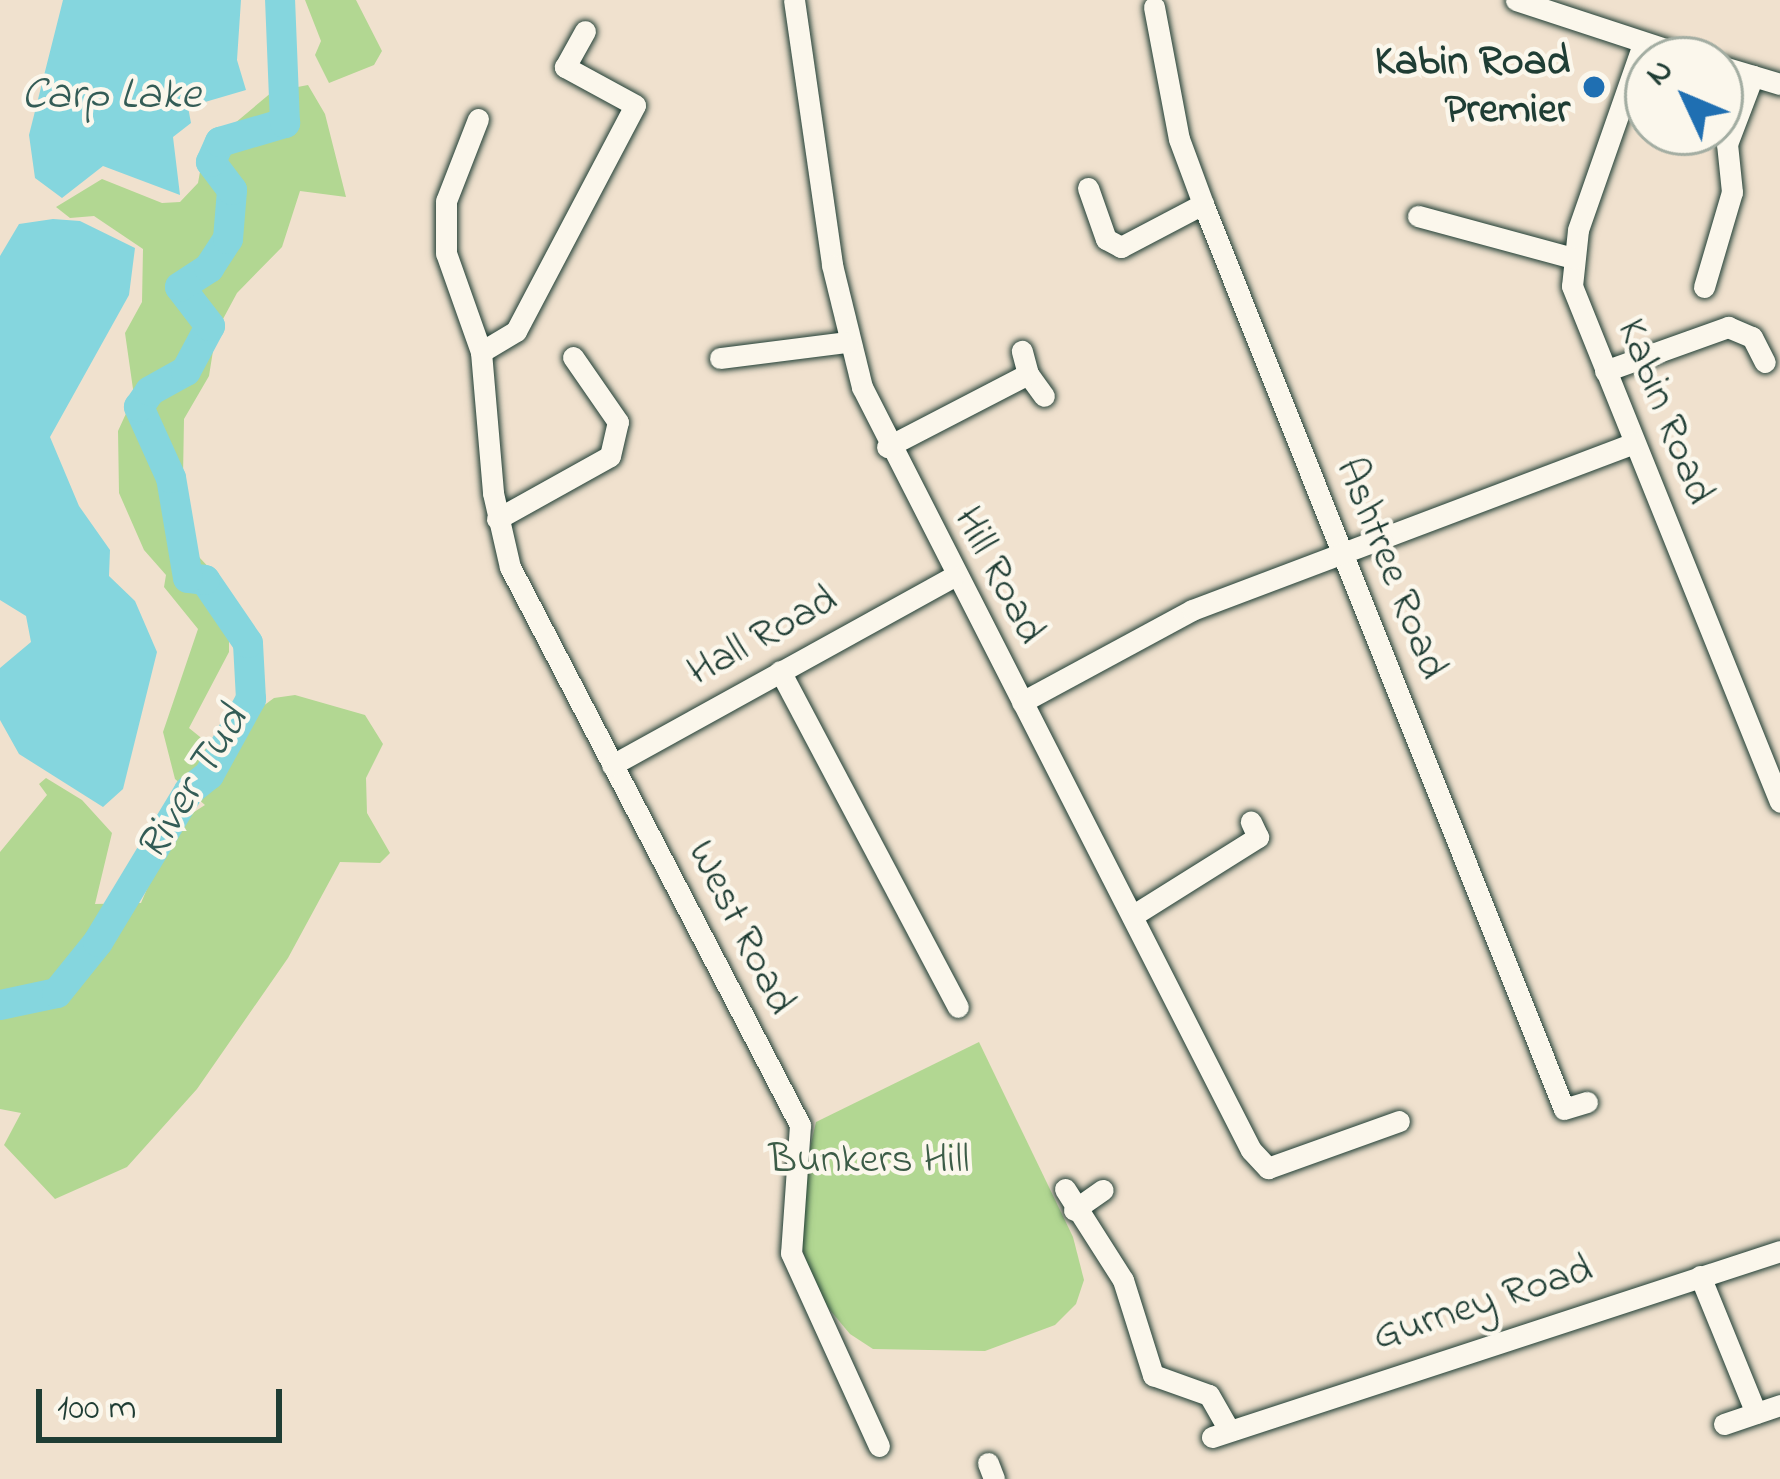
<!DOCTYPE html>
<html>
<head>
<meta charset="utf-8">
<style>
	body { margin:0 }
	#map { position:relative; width:1780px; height:1479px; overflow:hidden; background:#f0e1ce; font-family:"Indie Flower",sans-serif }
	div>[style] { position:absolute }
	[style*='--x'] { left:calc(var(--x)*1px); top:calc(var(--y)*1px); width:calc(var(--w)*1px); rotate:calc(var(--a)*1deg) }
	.green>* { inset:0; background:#b2d792 }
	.water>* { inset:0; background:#85d6de }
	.river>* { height:30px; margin:-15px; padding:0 15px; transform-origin:15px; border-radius:15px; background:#85d6de }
	.roads { filter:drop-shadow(0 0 3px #1f3d34) drop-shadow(0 0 3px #1f3d34) }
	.minor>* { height:21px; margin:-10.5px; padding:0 10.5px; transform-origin:10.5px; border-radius:10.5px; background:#fbf7ec }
	.dots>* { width:33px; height:33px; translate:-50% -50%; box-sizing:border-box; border:6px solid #fbf7ec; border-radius:50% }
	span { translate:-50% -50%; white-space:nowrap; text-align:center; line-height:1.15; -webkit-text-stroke:9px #fbf7ec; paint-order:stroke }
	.poi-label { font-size:42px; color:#1f3d34; font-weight:700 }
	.right { translate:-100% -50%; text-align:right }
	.street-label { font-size:42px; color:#1f3d34 }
	.park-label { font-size:42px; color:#3c5c47 }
	.water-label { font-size:45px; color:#335c56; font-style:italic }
	.north { position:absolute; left:1624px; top:36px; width:120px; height:120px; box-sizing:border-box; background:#fbf7ec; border:3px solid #a3ada2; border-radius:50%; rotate:314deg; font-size:33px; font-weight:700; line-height:48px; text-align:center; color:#1f3d34 }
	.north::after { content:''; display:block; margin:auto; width:42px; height:54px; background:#1f6fb2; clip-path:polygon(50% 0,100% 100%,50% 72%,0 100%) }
	.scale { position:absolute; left:36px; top:1389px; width:246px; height:54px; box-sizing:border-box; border:6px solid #1f3d34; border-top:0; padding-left:15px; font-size:36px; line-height:42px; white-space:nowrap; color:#1f3d34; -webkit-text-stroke:9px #fbf7ec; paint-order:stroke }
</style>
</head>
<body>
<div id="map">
	<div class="green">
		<div style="clip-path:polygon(305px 0,356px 0,382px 51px,374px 65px,329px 83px,315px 55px,321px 41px)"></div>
		<div style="clip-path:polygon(308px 85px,325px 114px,346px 197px,300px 191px,282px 247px,237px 293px,216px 332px,209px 376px,184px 419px,183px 477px,169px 525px,229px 589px,229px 652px,189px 728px,210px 745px,274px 698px,295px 695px,365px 715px,383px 744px,366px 778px,367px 813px,390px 853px,380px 863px,340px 862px,288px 958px,197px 1089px,127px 1167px,55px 1199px,4px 1145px,21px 1113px,0 1109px,0 852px,47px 795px,39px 784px,46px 778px,82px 800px,112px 833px,95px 904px,141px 903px,174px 825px,205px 805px,175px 779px,163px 732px,198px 629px,164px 587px,166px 575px,144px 550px,119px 493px,118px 431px,134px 396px,125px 333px,142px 302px,143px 249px,94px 216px,70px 218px,56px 207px,102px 179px,162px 203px,180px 202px,198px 183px,204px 149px,272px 92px)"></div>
		<div style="clip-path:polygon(979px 1042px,1073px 1237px,1084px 1280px,1076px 1304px,1055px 1325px,985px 1351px,873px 1349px,850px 1334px,814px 1291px,802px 1247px,798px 1200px,816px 1122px)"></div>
	</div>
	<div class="water">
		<div style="clip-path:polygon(63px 0,241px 0,237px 60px,246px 90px,188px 107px,191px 123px,173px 137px,180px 195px,103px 166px,62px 198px,35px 178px,29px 135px)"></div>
		<div style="clip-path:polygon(53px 219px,80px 221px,135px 248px,129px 295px,50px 437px,79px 506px,110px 550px,109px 576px,135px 601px,157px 652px,123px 789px,103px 807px,19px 754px,0 720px,0 668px,31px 642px,26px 616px,0 600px,0 256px,19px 224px)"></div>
	</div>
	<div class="river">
		<div style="--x:0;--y:1005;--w:58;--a:-11.9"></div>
		<div style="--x:57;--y:993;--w:65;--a:-51.2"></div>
		<div style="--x:98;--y:942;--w:176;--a:-58.9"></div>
		<div style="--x:189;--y:791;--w:26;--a:-39"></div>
		<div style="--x:209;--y:775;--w:87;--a:-61.1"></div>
		<div style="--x:251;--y:699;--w:56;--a:-93.1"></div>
		<div style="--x:248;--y:643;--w:76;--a:-124.3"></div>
		<div style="--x:205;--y:580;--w:17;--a:-173"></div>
		<div style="--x:188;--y:578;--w:101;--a:-99.6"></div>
		<div style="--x:171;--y:478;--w:78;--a:-114.3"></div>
		<div style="--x:139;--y:407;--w:19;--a:-55"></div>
		<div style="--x:150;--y:391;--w:41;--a:-29.1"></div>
		<div style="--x:186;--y:371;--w:51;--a:-61.9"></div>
		<div style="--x:210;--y:326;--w:49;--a:-127.6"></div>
		<div style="--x:180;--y:287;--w:35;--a:-33"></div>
		<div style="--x:209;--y:268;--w:35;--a:-57"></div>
		<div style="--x:228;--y:239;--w:49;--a:-85.3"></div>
		<div style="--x:232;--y:190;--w:35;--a:-127"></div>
		<div style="--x:211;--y:162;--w:22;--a:-66"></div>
		<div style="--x:220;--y:142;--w:68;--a:-16.3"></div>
		<div style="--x:285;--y:123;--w:123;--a:-92.3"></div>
	</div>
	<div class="roads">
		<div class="minor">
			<div style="--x:794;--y:0;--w:268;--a:81.8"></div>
			<div style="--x:832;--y:265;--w:126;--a:76.2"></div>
			<div style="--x:862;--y:387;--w:856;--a:62.99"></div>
			<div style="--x:1251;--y:1150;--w:25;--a:47"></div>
			<div style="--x:1268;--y:1168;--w:139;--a:-19.7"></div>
			<div style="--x:1516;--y:0;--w:193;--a:18.2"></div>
			<div style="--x:1154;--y:7;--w:134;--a:79.3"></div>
			<div style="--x:1179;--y:139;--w:69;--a:69.7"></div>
			<div style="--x:1203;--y:204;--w:974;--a:68.25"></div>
			<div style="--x:1564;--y:1109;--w:24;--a:-17"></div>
			<div style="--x:1643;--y:44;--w:197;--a:109.3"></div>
			<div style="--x:1578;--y:230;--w:56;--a:96.1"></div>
			<div style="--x:1572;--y:286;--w:556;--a:68.05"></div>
			<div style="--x:1720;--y:66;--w:63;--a:16.7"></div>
			<div style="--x:478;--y:119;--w:88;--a:111.3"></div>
			<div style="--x:446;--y:201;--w:52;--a:90"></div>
			<div style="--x:446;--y:253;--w:105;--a:70.5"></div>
			<div style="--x:481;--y:352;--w:142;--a:85.1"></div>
			<div style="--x:493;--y:493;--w:76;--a:77.1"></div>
			<div style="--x:510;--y:567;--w:629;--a:62.54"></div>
			<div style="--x:800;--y:1125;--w:128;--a:94"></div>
			<div style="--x:791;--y:1253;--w:212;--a:65.5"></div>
			<div style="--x:1088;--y:188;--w:54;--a:70.6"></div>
			<div style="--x:1106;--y:239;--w:17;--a:28"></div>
			<div style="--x:1121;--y:247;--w:93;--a:-27.7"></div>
			<div style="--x:1418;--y:216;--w:161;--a:15.2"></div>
			<div style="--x:1704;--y:287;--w:99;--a:-73.6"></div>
			<div style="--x:1732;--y:192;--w:48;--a:-95.9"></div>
			<div style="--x:1727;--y:144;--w:73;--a:-69.1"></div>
			<div style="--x:481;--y:352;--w:41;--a:-31"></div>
			<div style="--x:516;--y:331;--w:255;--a:-62.2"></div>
			<div style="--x:635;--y:105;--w:80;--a:-151.5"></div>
			<div style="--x:565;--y:67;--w:41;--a:-60.9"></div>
			<div style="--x:720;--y:358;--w:128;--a:-7.2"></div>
			<div style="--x:1605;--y:371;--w:131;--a:-19.7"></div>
			<div style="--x:1728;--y:327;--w:26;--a:23"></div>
			<div style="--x:1752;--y:337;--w:28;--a:63"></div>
			<div style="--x:1028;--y:374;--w:27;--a:54"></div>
			<div style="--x:887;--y:447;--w:159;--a:-27.4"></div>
			<div style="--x:1028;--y:374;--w:24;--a:-105"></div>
			<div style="--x:497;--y:519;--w:129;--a:-29.1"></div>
			<div style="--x:610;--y:456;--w:35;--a:-77"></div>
			<div style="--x:618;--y:422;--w:79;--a:-124.7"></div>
			<div style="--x:780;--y:671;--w:380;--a:62.1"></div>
			<div style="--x:1022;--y:702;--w:193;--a:-28.4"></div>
			<div style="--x:1192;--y:610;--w:473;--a:-20.7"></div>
			<div style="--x:612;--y:765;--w:389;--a:-28.9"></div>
			<div style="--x:1132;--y:916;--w:149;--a:-32.1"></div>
			<div style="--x:1258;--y:837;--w:17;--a:-115"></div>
			<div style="--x:1065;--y:1189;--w:108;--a:57.5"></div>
			<div style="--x:1123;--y:1280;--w:100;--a:72.5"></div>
			<div style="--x:1153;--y:1375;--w:59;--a:19.7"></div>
			<div style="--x:1209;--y:1395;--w:40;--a:60.3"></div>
			<div style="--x:1074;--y:1210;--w:35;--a:-35"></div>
			<div style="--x:1700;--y:1276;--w:148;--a:67.8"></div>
			<div style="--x:1724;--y:1424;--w:59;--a:-18.7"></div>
			<div style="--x:1212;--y:1437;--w:598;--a:-18.13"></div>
			<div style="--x:988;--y:1463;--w:17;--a:69"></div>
		</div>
	</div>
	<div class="dots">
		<div style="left:1594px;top:87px;background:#1f6fb2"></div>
	</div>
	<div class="poi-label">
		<span class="right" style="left:1570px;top:87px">Kabin Road<br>Premier</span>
	</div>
	<div class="street-label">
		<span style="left:1664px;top:412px;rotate:68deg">Kabin Road</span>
		<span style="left:1390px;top:569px;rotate:68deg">Ashtree Road</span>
		<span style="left:998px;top:576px;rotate:62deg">Hill Road</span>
		<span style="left:763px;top:637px;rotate:-29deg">Hall Road</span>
		<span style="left:740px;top:928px;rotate:63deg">West Road</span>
		<span style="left:1483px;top:1304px;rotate:-18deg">Gurney Road</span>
	</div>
	<div class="park-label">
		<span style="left:869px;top:1161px">Bunkers Hill</span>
	</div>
	<div class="water-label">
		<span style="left:111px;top:97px">Carp Lake</span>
		<span style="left:194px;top:785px;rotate:-58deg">River Tud</span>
	</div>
	<div class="north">N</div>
	<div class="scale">100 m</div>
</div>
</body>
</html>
